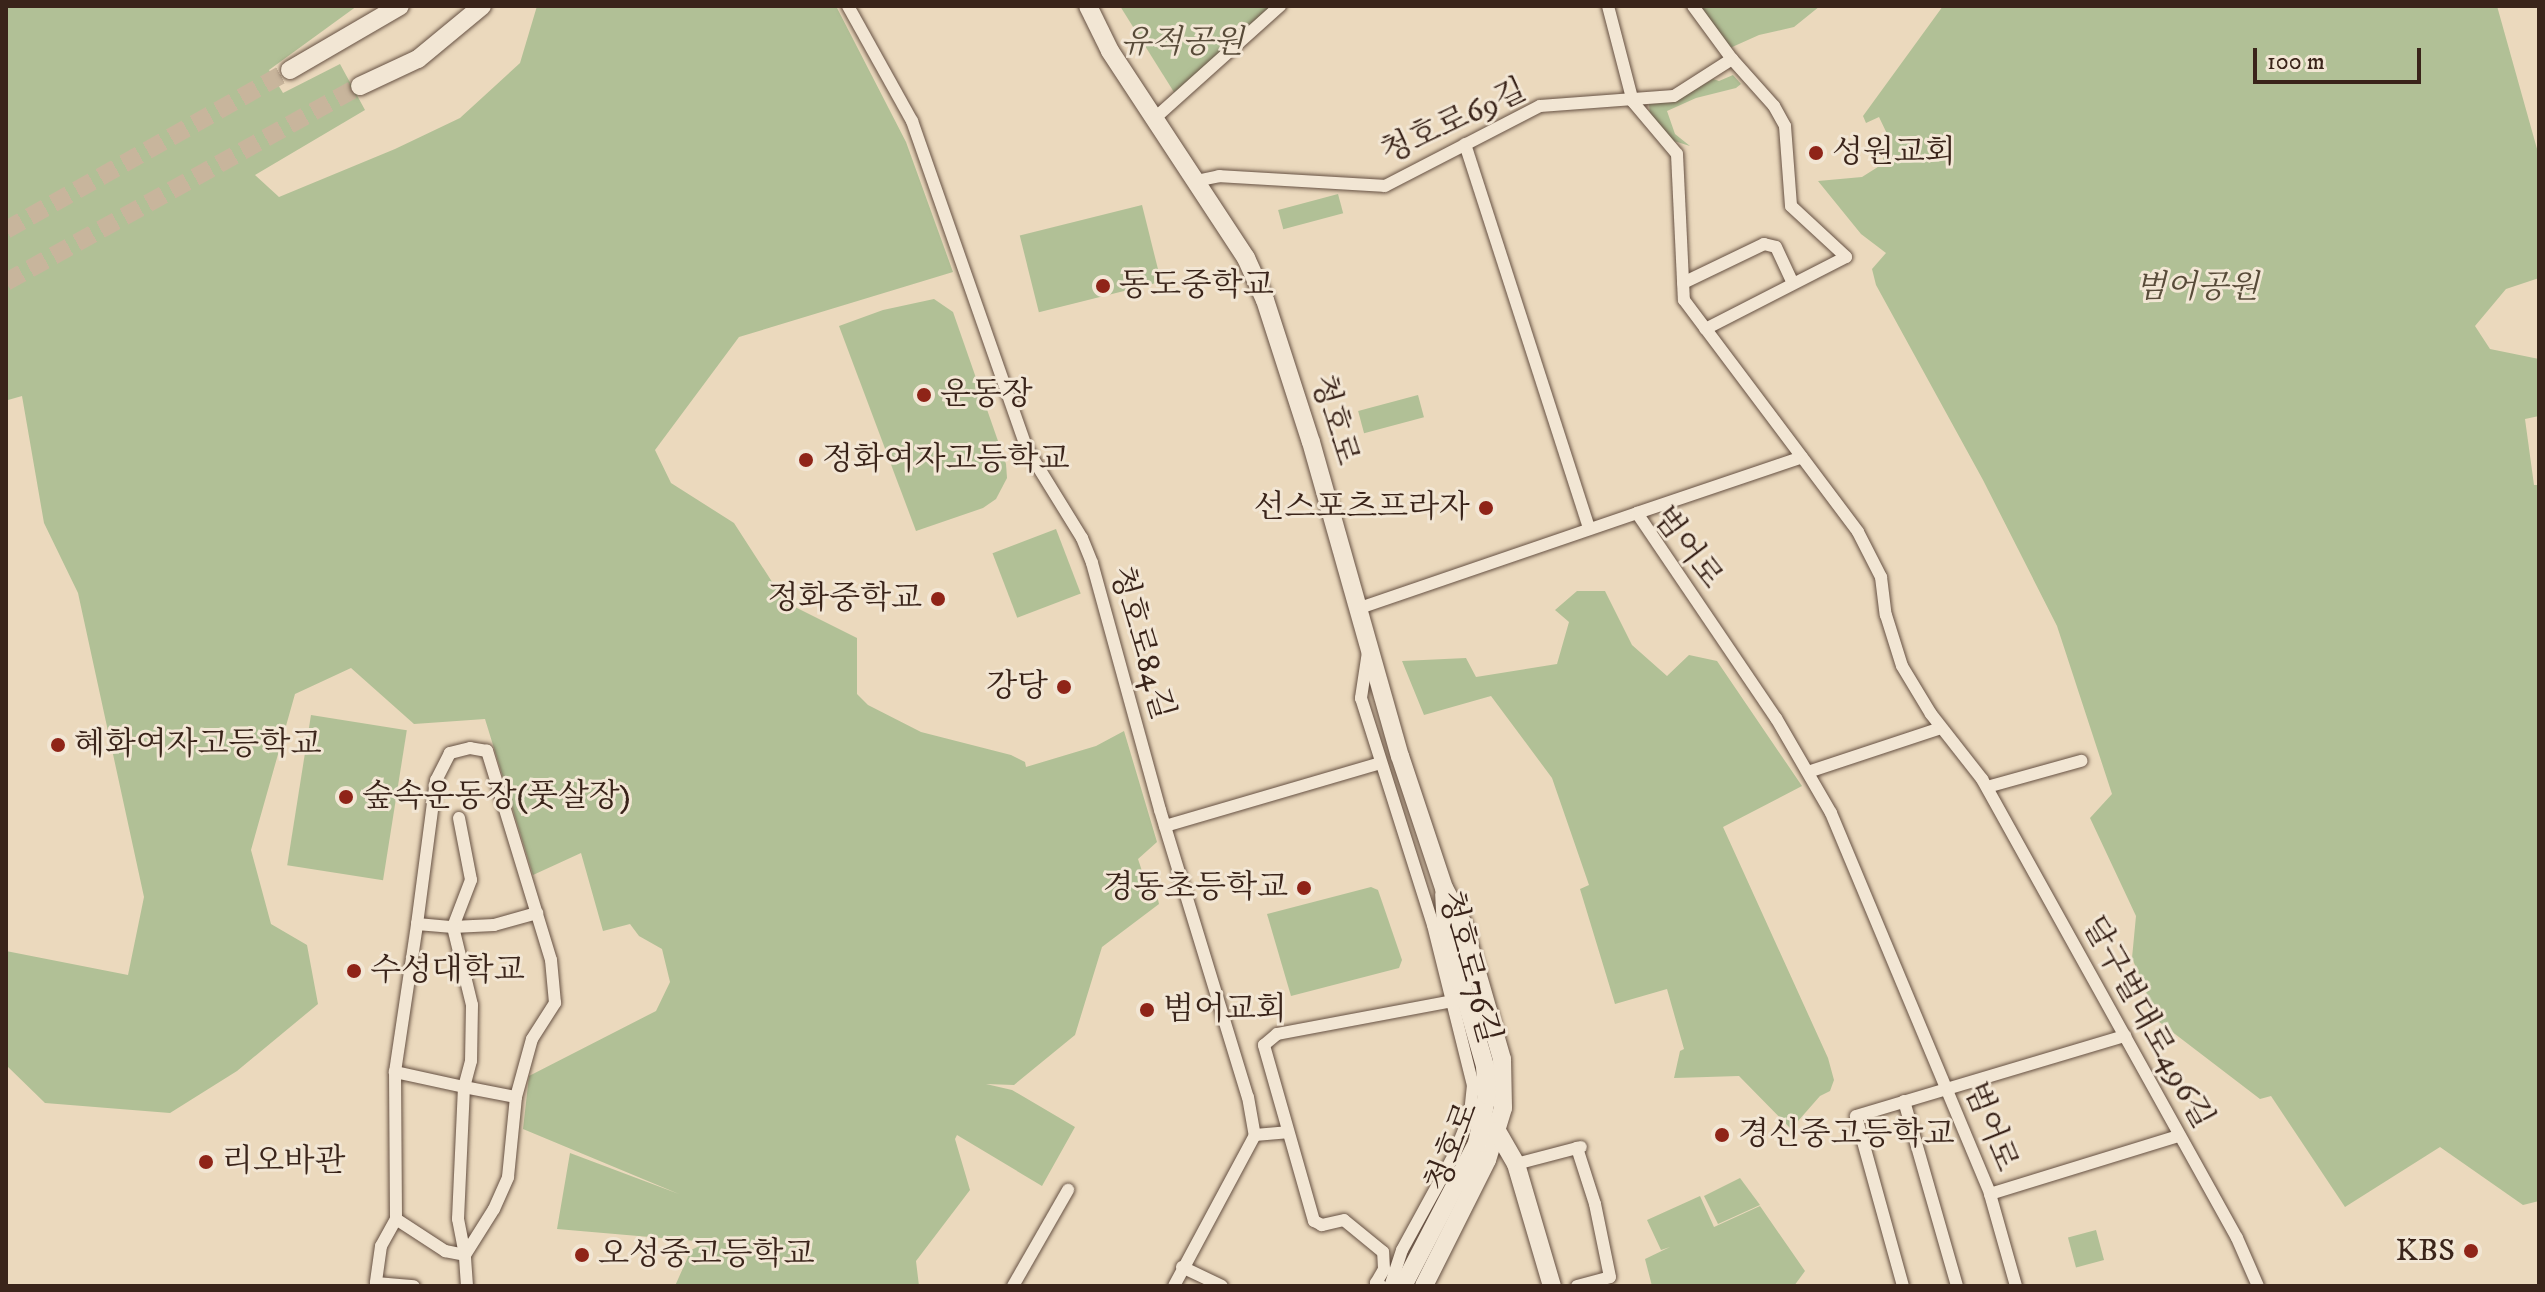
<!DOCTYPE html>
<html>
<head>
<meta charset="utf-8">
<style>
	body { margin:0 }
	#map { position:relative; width:2545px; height:1292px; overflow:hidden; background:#ebd9bd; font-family:"IM FELL DW Pica","Noto Serif KR",serif }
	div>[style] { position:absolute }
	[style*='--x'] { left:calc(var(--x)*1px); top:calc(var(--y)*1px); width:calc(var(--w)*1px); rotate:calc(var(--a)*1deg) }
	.green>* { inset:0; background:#b1c096; transform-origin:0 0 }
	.secondary-tunnel>* { height:18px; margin-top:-9px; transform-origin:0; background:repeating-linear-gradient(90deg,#c8b59c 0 18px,transparent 0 27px) }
	.roads { filter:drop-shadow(0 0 2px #665143) drop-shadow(0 0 2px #665143) }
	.street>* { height:12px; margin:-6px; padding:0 6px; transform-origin:6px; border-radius:6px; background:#f2e6d4 }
	.secondary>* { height:18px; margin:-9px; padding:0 9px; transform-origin:9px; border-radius:9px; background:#f2e6d4 }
	.dots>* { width:22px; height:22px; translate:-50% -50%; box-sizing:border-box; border:4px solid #f2e6d4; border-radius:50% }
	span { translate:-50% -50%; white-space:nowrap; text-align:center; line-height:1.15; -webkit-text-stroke:6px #f2e6d4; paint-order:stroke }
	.park-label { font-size:32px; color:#584b39; font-style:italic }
	.street-label { font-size:32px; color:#3a241a }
	.poi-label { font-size:32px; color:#3a241a }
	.left { translate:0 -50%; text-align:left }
	.right { translate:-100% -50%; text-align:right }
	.frame { position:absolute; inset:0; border:8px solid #3a241a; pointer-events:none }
	.scale { position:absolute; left:2253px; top:48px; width:168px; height:36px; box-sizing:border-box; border:4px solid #3a241a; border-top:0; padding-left:10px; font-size:24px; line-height:28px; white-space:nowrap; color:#3a241a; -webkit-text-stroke:6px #f2e6d4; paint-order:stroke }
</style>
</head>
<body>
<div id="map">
	<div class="green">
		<div style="clip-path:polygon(6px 6px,357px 6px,269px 70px,283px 93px,340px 64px,365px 110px,255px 175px,279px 197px,395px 149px,460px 118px,520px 63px,537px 6px,836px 6px,906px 142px,953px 272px,739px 337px,655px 450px,671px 483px,734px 523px,785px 602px,857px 638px,857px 694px,868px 705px,921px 732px,1011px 755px,1025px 762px,1026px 767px,1096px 746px,1124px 731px,1157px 842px,1138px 859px,1143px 874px,1154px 882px,1159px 904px,1102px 947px,1075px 1035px,1014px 1085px,986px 1084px,1012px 1090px,1075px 1127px,1042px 1186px,957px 1135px,955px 1139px,970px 1190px,916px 1261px,919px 1286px,675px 1286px,691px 1250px,708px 1242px,557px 1229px,570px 1153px,679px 1194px,523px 1129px,529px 1076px,656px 1011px,670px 982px,662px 949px,639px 936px,630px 924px,603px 931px,581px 853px,533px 875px,485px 719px,414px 724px,351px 668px,295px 694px,251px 850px,271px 924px,307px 945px,318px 1004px,237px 1071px,170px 1113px,45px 1103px,6px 1065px,6px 951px,128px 975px,144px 897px,78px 593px,44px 523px,22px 396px,8px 400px,6px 392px)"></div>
		<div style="clip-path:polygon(1120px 6px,1271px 6px,1177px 97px)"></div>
		<div style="clip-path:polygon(1699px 6px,1820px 6px,1794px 27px,1759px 35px,1730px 48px)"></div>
		<div style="clip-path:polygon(1943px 6px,2497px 6px,2539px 156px,2539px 278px,2506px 289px,2475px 326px,2490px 349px,2539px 359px,2539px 416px,2525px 419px,2534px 485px,2539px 485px,2539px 1201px,2523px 1205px,2440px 1147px,2345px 1207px,2271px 1096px,2260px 1099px,2158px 1021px,2132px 958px,2136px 916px,2090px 818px,2112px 794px,2057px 626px,1983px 480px,1876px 285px,1872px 269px,1886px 253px,1861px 234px,1818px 181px,1862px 177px,1881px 165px,1890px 140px,1879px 117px,1866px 123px,1863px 116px)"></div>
		<div style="clip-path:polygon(1733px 75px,1741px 84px,1736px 88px,1696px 98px,1667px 111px,1675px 134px,1690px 146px,1674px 141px,1650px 115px,1649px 104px,1674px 102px,1713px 79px,1719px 81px)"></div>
		<div style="left:1338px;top:194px;width:20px;height:62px;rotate:75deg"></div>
		<div style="left:1142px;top:205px;width:79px;height:126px;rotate:76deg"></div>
		<div style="clip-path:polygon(934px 299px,953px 312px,1006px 464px,1007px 478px,996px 499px,983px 508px,916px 531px,839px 326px,883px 310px)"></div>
		<div style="left:1418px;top:395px;width:23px;height:62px;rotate:75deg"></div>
		<div style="left:1056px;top:529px;width:69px;height:68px;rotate:69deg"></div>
		<div style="clip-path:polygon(1577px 591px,1605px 591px,1632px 645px,1667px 676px,1689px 655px,1717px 661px,1802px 786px,1723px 827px,1828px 1058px,1834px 1080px,1830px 1091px,1820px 1096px,1791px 1129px,1739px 1076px,1674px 1078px,1680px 1051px,1684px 1049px,1667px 989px,1615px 1004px,1580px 889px,1589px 885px,1552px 778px,1491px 696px,1424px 715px,1402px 661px,1466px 658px,1476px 677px,1557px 664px,1569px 622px,1555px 610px)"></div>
		<div style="left:311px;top:715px;width:97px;height:152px;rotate:9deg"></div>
		<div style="clip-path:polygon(1371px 887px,1378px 890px,1402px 960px,1399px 968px,1291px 996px,1267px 914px)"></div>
		<div style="clip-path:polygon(1740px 1178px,1760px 1205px,1718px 1224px,1704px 1196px)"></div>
		<div style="clip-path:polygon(1700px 1196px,1714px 1227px,1760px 1206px,1805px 1271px,1794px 1286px,1652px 1286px,1645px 1259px,1670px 1247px,1661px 1250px,1647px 1220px)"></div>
		<div style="left:2096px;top:1230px;width:31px;height:29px;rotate:75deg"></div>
	</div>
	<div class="secondary-tunnel">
		<div style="--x:6;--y:230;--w:326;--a:-29.4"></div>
		<div style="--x:6;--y:282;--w:405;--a:-29"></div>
	</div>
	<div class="roads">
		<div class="street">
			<div style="--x:848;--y:6;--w:132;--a:60.9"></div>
			<div style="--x:912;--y:121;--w:348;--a:70.7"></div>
			<div style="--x:1027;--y:449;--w:105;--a:58.3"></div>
			<div style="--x:1082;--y:538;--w:27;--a:68"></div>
			<div style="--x:1092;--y:563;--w:256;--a:74.6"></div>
			<div style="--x:1160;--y:810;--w:300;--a:73"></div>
			<div style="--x:1248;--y:1097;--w:39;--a:80"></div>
			<div style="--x:1255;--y:1135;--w:171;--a:118.2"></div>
			<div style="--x:1608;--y:6;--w:99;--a:75.4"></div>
			<div style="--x:1633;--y:102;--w:68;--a:49.8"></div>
			<div style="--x:1677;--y:154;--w:146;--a:87.3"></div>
			<div style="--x:1684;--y:300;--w:290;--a:53.1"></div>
			<div style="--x:1858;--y:532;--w:51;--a:62.9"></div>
			<div style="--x:1881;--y:577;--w:38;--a:83"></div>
			<div style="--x:1886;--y:615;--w:53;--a:72.6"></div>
			<div style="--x:1902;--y:666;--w:56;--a:58.9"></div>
			<div style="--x:1931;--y:714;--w:83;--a:51.9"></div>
			<div style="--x:1982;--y:779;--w:525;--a:60.95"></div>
			<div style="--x:2237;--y:1238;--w:52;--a:66.4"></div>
			<div style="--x:1693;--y:6;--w:66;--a:53.7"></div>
			<div style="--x:1732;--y:59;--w:63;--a:48.2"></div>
			<div style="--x:1774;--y:106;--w:23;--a:61"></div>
			<div style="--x:1785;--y:126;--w:80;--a:85.7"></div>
			<div style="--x:1791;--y:206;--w:75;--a:42.8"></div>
			<div style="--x:1846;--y:257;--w:158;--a:152.9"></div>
			<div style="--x:1155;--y:118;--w:168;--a:-41.9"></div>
			<div style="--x:1465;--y:144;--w:404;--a:72.1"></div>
			<div style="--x:1196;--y:181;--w:24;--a:-12"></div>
			<div style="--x:1219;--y:176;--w:166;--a:3.4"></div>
			<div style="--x:1385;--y:186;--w:174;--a:-27.3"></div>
			<div style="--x:1540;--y:106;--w:134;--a:-4.3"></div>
			<div style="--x:1674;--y:96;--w:69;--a:-32.5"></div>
			<div style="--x:1683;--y:283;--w:90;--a:-25.7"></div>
			<div style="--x:1764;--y:244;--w:12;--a:14"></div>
			<div style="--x:1776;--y:247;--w:38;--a:65"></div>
			<div style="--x:1637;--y:513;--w:174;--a:-18.7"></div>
			<div style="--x:1357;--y:609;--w:296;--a:-18.9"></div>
			<div style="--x:1637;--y:513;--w:248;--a:55.9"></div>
			<div style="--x:1776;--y:718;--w:110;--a:59.9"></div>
			<div style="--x:1831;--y:813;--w:413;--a:67.3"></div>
			<div style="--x:1990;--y:1194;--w:96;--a:74.2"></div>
			<div style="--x:1368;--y:652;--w:47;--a:98.7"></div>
			<div style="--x:1361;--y:698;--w:238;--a:72.4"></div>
			<div style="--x:1433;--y:925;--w:165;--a:76"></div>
			<div style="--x:1473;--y:1085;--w:30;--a:96"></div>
			<div style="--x:1470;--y:1115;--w:45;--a:112"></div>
			<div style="--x:1453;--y:1157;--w:106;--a:118.7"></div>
			<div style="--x:1402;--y:1250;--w:38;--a:108"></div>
			<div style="--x:1808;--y:772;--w:140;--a:-18.3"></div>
			<div style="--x:1987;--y:787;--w:98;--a:-15.5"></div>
			<div style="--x:459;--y:818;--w:63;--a:79"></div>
			<div style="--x:471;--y:880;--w:50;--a:111"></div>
			<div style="--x:453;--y:927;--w:41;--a:-2.8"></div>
			<div style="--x:494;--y:925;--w:45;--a:-15.6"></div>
			<div style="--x:1165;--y:826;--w:224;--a:-16.3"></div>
			<div style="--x:395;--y:1072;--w:150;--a:-81.5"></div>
			<div style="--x:1904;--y:1101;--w:192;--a:74"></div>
			<div style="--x:1255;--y:1135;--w:32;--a:-5"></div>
			<div style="--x:1516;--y:1164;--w:67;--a:-14.7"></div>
			<div style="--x:1990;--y:1194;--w:197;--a:-17.1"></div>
			<div style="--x:396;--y:1219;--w:59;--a:33.1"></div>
			<div style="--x:445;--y:1251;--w:20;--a:11"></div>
			<div style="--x:465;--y:1255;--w:37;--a:-101"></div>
			<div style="--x:458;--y:1219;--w:132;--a:-87.4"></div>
			<div style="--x:464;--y:1087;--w:71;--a:-167.7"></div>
			<div style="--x:395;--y:1072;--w:147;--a:89.6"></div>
			<div style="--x:396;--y:1219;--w:31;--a:119"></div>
			<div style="--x:381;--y:1246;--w:37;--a:98"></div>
			<div style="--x:376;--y:1283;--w:38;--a:5"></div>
			<div style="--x:1182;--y:1267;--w:44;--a:25.4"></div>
			<div style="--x:467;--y:1286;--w:31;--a:-94"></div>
			<div style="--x:465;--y:1255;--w:54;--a:-57.8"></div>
			<div style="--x:494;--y:1209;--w:35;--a:-66"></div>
			<div style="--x:508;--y:1177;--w:80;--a:-84.3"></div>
			<div style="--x:516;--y:1097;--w:60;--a:-74.6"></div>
			<div style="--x:532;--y:1039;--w:43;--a:-57.4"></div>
			<div style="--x:555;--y:1003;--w:43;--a:-95.3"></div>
			<div style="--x:551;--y:960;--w:219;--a:-107"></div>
			<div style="--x:487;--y:751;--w:17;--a:-170"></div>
			<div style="--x:470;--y:748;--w:21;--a:166"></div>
			<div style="--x:450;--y:753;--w:30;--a:117"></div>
			<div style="--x:436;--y:780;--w:145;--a:97.5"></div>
			<div style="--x:417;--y:924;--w:36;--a:5"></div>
			<div style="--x:453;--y:927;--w:80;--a:76.3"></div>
			<div style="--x:472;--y:1005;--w:56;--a:91"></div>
			<div style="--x:471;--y:1061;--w:27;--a:105"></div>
			<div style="--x:464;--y:1087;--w:53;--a:10.9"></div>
			<div style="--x:1013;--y:1286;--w:111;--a:-60.2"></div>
			<div style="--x:1381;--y:1286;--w:6;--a:-149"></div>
			<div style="--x:1376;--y:1283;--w:16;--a:-60"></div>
			<div style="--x:1384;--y:1269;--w:17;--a:-93"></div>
			<div style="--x:1383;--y:1252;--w:50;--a:-140.6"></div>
			<div style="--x:1344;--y:1220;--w:23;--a:167"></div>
			<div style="--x:1322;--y:1225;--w:9;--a:-153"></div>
			<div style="--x:1314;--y:1221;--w:183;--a:-105.9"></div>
			<div style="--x:1264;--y:1045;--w:17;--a:-40"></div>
			<div style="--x:1277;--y:1034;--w:179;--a:-10.6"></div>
			<div style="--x:1577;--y:1286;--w:34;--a:-15"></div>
			<div style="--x:1610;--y:1277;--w:75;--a:-101.6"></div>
			<div style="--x:1595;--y:1204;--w:59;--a:-107.8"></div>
			<div style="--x:1903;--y:1286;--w:176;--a:-105.5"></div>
			<div style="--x:1856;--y:1116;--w:281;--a:-16.6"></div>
		</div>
		<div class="secondary">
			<div style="--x:1088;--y:6;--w:50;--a:63.9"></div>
			<div style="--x:1110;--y:51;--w:248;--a:56.7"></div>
			<div style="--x:1246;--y:258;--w:46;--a:65.7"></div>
			<div style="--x:1265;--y:300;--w:149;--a:72.1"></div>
			<div style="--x:1311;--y:442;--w:326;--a:74.2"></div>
			<div style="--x:1400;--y:756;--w:139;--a:71.6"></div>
			<div style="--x:1444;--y:888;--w:41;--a:62.2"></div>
			<div style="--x:1463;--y:924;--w:141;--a:73.9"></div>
			<div style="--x:1502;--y:1059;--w:49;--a:88.8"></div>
			<div style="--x:1503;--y:1108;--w:54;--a:107.1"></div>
			<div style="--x:1487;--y:1160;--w:141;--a:116.6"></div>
			<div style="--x:290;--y:70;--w:127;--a:-30.2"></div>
			<div style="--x:360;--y:86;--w:64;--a:-25"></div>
			<div style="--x:418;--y:59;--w:83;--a:-39.6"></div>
			<div style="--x:1497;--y:1131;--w:38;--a:60"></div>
			<div style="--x:1516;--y:1164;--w:127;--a:73.6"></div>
			<div style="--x:1403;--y:1286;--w:161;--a:-62.6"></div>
			<div style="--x:1477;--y:1143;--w:49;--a:-78.2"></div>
			<div style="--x:1487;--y:1095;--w:29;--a:-94"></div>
			<div style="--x:1485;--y:1066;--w:142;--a:-105.9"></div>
			<div style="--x:1446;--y:929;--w:35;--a:-93"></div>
		</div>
	</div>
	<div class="dots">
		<div style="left:1816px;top:153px;background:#8f2418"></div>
		<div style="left:1103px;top:286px;background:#8f2418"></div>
		<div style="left:924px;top:395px;background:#8f2418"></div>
		<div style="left:806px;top:460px;background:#8f2418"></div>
		<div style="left:1486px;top:508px;background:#8f2418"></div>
		<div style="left:938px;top:599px;background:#8f2418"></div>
		<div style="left:1064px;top:687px;background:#8f2418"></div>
		<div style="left:58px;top:745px;background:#8f2418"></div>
		<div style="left:346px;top:797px;background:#8f2418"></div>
		<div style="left:1304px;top:888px;background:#8f2418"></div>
		<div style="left:354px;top:971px;background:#8f2418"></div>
		<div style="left:1147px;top:1010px;background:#8f2418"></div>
		<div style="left:1722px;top:1135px;background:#8f2418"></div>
		<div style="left:206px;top:1162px;background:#8f2418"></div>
		<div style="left:2471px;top:1251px;background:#8f2418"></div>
		<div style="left:582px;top:1255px;background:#8f2418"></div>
	</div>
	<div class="park-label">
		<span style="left:1182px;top:43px">유적공원</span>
		<span style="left:2197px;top:288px">범어공원</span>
	</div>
	<div class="street-label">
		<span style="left:1454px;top:122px;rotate:-25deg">청호로69길</span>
		<span style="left:1334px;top:420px;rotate:73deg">청호로</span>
		<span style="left:1687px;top:548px;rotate:53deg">범어로</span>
		<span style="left:1141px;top:643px;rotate:74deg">청호로84길</span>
		<span style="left:1469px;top:967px;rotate:75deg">청호로76길</span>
		<span style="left:2147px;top:1023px;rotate:61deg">달구벌대로496길</span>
		<span style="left:1990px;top:1127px;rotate:68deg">범어로</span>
		<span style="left:1453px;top:1147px;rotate:-69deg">청호로</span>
	</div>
	<div class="poi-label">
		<span class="left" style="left:1832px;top:153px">성원교회</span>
		<span class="left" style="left:1119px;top:286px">동도중학교</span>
		<span class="left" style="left:940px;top:395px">운동장</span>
		<span class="left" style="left:822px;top:460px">정화여자고등학교</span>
		<span class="right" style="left:1470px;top:508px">선스포츠프라자</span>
		<span class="right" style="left:922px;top:599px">정화중학교</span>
		<span class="right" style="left:1048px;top:687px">강당</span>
		<span class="left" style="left:74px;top:745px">혜화여자고등학교</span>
		<span class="left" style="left:362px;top:797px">숲속운동장(풋살장)</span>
		<span class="right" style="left:1288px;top:888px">경동초등학교</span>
		<span class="left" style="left:370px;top:971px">수성대학교</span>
		<span class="left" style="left:1163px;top:1010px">범어교회</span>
		<span class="left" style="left:1738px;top:1135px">경신중고등학교</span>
		<span class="left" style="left:222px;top:1162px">리오바관</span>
		<span class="right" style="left:2455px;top:1251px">KBS</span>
		<span class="left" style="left:598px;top:1255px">오성중고등학교</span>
	</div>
	<div class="frame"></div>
	<div class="scale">100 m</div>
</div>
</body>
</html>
